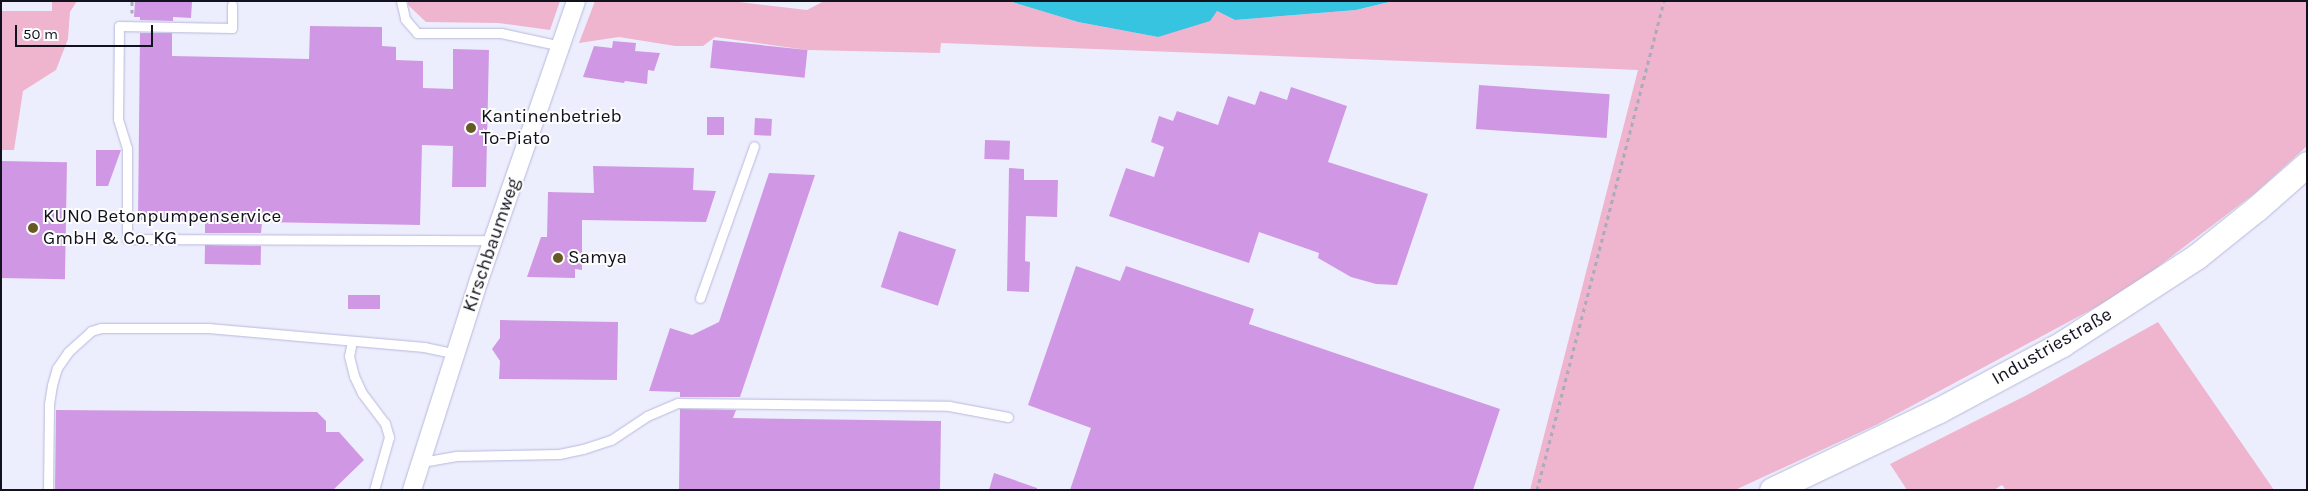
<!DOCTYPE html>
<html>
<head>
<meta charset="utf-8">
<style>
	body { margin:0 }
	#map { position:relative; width:2308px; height:491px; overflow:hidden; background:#edeefd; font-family:Karla,sans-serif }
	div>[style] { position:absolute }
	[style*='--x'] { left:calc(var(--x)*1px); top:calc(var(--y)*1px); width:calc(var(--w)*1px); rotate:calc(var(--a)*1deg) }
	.green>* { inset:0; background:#efb5ce }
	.water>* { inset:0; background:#36c4e0 }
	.building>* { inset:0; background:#d098e4; transform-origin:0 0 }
	.path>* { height:3px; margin-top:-1.5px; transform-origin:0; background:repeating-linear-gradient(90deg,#ababba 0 4px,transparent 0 8px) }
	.roads { filter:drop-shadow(0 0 1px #b7b9dc) drop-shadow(0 0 1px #b7b9dc) }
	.lane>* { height:9px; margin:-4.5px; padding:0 4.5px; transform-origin:4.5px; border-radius:4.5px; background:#fff }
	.street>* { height:18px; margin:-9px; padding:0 9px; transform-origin:9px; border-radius:9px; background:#fff }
	.secondary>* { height:25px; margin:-12.5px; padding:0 12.5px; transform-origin:12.5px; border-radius:12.5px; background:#fff }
	.dots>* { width:14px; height:14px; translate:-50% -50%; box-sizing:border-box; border:2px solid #fdfdfd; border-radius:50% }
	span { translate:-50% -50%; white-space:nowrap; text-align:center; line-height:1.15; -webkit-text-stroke:4px #fdfdfd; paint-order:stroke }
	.poi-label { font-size:19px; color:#12121f }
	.left { translate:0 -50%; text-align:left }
	.street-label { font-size:19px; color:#12121f }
	.frame { position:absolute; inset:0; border:2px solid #12121f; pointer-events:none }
	.scale { position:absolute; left:15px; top:25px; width:138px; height:22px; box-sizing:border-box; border:2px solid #12121f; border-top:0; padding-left:6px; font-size:15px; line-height:18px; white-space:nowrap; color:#12121f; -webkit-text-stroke:4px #fdfdfd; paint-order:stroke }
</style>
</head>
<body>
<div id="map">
	<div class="green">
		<div style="clip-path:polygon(52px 1px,77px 1px,70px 12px,68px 39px,56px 70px,23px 91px,14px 150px,1px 150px,1px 11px,52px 11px)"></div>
		<div style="clip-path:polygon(408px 1px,560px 1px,550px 30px,498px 23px,426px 22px,408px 5px)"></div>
		<div style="clip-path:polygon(595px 1px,731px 1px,807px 10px,824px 1px,1009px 1px,1078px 22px,1158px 37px,1217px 11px,1235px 20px,1356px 10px,1393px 1px,2307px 1px,2307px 146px,2255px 193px,2126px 291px,1878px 424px,1735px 490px,1530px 490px,1638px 70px,941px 43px,940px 53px,807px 50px,715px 37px,703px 46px,675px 46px,619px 37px,579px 43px)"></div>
		<div style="clip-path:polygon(2158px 322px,2274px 490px,2006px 490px,2002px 485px,1994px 490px,1907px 490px,1890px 464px,2027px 395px)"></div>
	</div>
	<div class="water">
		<div style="clip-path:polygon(1009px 1px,1393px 1px,1356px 10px,1235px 20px,1217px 11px,1210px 21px,1158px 37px,1078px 22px)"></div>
	</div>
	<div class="building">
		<div style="clip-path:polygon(135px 1px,192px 2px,191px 18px,173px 17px,173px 21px,140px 20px,140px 17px,134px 17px)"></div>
		<div style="clip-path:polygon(310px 26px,382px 27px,382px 46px,396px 47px,396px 60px,423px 61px,423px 88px,453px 89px,453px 49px,489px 50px,486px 187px,452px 187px,453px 146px,422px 145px,420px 225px,262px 222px,261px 233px,205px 233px,205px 221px,138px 220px,140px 33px,172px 33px,172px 56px,309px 59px)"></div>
		<div style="left:713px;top:40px;width:95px;height:28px;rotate:6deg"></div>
		<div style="clip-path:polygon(613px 41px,636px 43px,635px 51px,660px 53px,654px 71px,648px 70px,647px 84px,625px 81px,624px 83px,583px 77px,594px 46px,612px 48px)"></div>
		<div style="left:1479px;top:85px;width:131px;height:44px;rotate:4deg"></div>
		<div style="clip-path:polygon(1291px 87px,1347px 106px,1328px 162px,1428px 194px,1397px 285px,1376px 284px,1351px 277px,1318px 258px,1319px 253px,1259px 232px,1249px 263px,1109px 216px,1126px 168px,1154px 177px,1164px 147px,1151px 142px,1159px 116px,1173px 121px,1177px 111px,1218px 125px,1228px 96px,1255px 105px,1260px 91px,1287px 100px)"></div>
		<div style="left:707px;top:117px;width:17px;height:18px"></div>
		<div style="left:755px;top:118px;width:17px;height:17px;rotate:3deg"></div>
		<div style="left:985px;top:140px;width:25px;height:19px;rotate:2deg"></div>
		<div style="clip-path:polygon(96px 150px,121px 150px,108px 186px,96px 186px)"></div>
		<div style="left:1px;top:161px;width:66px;height:117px;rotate:1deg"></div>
		<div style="clip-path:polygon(593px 166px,694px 168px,693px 190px,716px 191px,706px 222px,582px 220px,582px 270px,575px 269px,575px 278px,527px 277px,541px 237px,547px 237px,548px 192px,594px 193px)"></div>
		<div style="clip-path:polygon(1009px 168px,1024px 169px,1024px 180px,1058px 180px,1057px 217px,1026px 216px,1025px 261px,1030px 262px,1029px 292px,1007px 291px)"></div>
		<div style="clip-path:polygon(769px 173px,815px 175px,740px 397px,680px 397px,680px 392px,649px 391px,670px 328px,692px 335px,719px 322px)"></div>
		<div style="left:899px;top:231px;width:60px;height:59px;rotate:18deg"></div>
		<div style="left:205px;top:245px;width:56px;height:19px;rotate:1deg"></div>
		<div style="clip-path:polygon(1076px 266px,1120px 281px,1126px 266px,1254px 309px,1249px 324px,1500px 409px,1473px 490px,1070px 490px,1091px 428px,1028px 405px)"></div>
		<div style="left:348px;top:295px;width:32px;height:14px"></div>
		<div style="clip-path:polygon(500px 320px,618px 322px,617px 380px,499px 379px,500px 361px,492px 349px,500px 338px)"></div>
		<div style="clip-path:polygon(680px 409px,736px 410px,733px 418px,941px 421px,940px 490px,679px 490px)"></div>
		<div style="clip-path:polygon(56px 410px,317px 412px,326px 421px,326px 432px,339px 432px,364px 460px,333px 490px,55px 490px)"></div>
		<div style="clip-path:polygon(994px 473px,1037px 488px,1037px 490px,989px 490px)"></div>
	</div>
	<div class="path">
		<div style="--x:132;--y:13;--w:12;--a:-90"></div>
		<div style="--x:1537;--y:490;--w:505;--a:-75.44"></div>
	</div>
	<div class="roads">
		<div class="lane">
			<div style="--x:401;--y:1;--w:18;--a:77"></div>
			<div style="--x:405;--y:19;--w:18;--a:49"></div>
			<div style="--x:417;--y:33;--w:84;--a:0"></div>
			<div style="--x:501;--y:33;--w:61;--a:12.2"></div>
			<div style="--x:232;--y:5;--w:23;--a:90"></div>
			<div style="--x:232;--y:28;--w:113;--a:-179"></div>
			<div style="--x:119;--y:26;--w:93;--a:90.6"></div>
			<div style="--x:118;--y:119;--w:30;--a:73"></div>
			<div style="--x:127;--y:148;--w:91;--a:90"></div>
			<div style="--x:127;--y:239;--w:366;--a:0.2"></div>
			<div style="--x:700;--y:298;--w:161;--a:-70.4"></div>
			<div style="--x:352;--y:341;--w:15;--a:101"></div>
			<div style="--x:349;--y:356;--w:21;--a:76"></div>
			<div style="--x:354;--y:376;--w:19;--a:65"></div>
			<div style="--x:362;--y:393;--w:38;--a:53"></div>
			<div style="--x:385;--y:423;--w:15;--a:74"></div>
			<div style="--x:389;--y:437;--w:55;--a:105.8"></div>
			<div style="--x:422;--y:462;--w:36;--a:-10"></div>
			<div style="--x:457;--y:456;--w:102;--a:-1.1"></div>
			<div style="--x:559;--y:454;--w:25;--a:-12"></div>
			<div style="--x:583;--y:449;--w:29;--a:-18"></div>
			<div style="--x:611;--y:440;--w:43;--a:-33.7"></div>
			<div style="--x:647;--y:416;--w:34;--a:-23"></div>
			<div style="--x:678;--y:403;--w:271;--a:0.6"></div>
			<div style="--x:949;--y:406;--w:60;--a:10.6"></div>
			<div style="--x:48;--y:490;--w:86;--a:-89.3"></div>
			<div style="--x:49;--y:404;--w:19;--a:-81"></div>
			<div style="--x:52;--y:385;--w:18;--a:-74"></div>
			<div style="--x:57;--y:368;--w:19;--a:-55"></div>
			<div style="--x:68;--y:352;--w:31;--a:-42"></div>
			<div style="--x:91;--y:331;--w:10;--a:-17"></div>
			<div style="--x:101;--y:328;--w:107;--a:0"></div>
			<div style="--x:208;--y:328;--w:217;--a:5"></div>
			<div style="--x:424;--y:347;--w:33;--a:12"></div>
		</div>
		<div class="street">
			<div style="--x:412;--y:490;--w:220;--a:-72.3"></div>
			<div style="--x:479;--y:280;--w:295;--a:-70.8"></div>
		</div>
		<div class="secondary">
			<div style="--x:1772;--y:490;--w:185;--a:-25.6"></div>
			<div style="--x:1939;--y:410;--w:140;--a:-28.2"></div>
			<div style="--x:2062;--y:344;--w:160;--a:-33"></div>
			<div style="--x:2196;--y:257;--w:77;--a:-38.7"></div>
			<div style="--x:2256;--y:209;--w:68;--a:-41.4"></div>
		</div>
	</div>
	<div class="dots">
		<div style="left:471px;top:128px;background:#675926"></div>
		<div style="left:33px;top:228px;background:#675926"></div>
		<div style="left:558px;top:258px;background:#675926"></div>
	</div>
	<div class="poi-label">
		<span class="left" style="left:481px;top:128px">Kantinenbetrieb<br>To-Piato</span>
		<span class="left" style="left:43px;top:228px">KUNO Betonpumpenservice<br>GmbH &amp; Co. KG</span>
		<span class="left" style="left:568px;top:258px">Samya</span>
	</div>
	<div class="street-label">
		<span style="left:492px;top:245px;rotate:-71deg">Kirschbaumweg</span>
		<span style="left:2052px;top:347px;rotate:-30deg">Industriestraße</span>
	</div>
	<div class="frame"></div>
	<div class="scale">50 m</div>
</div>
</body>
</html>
